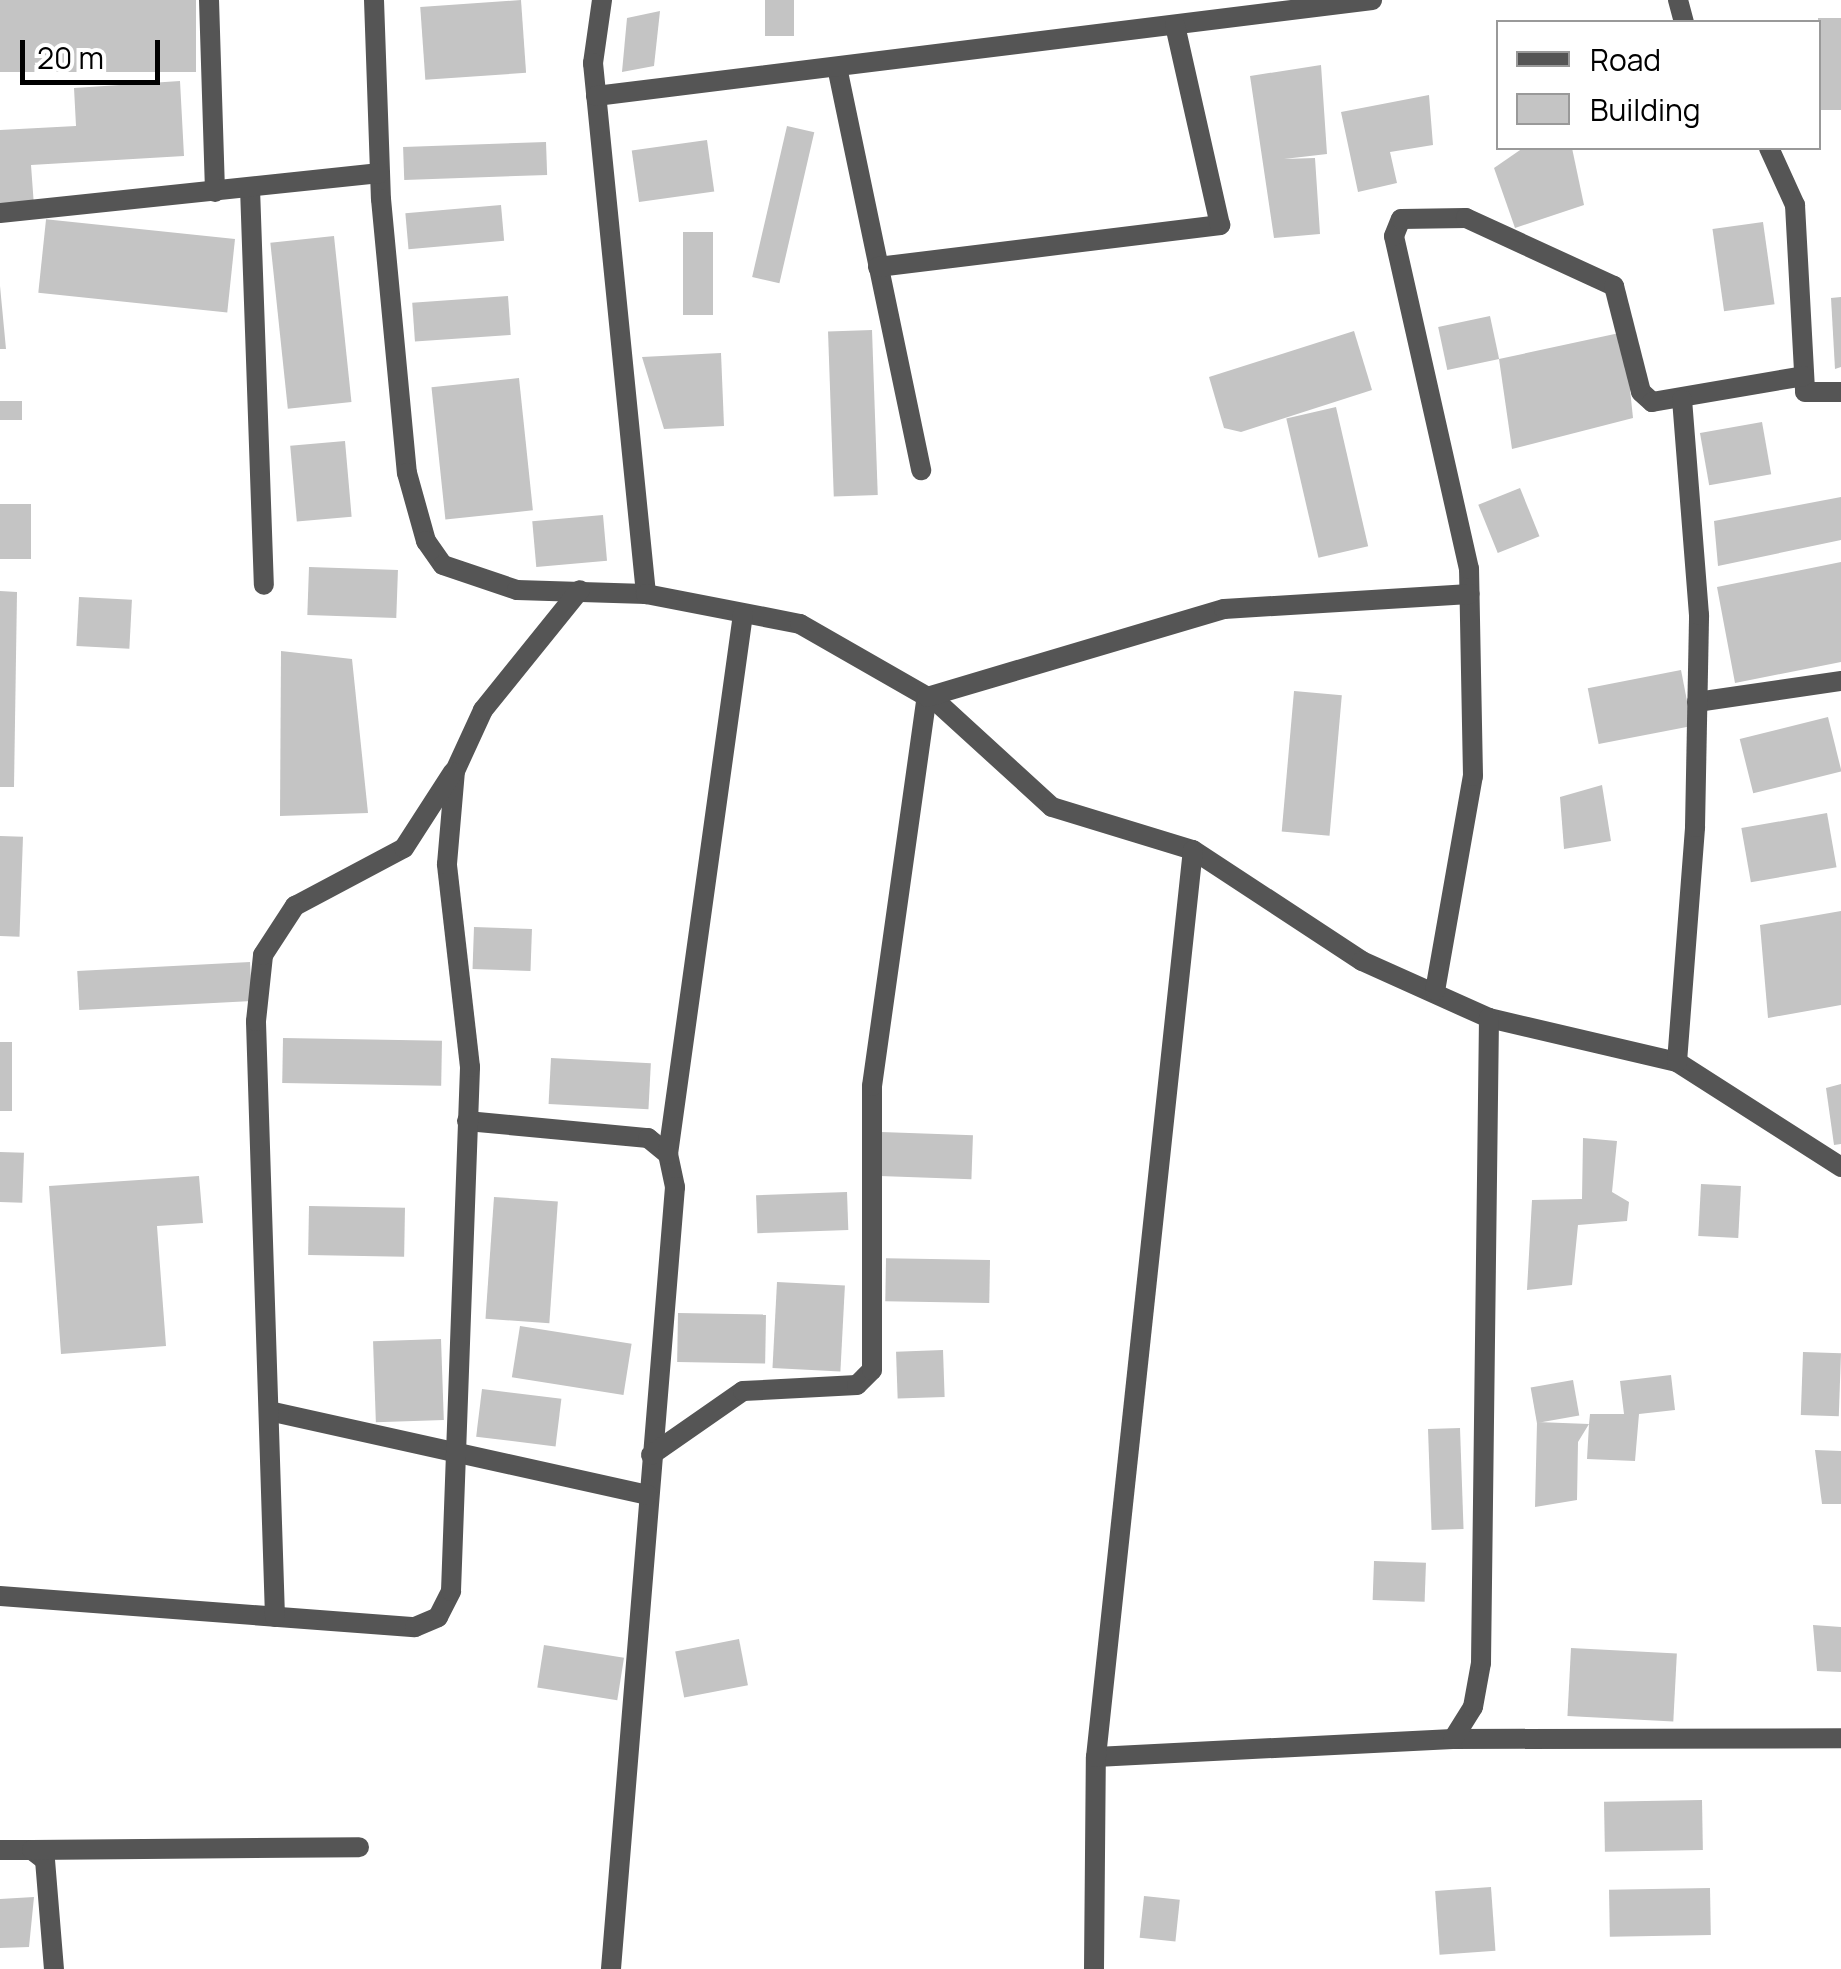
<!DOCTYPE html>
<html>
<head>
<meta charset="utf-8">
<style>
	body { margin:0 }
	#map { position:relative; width:1841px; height:1969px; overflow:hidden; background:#fff; font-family:Manrope,sans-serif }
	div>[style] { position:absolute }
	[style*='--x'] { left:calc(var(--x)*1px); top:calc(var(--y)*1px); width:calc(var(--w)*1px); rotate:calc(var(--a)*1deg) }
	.building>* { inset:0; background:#c4c4c4; transform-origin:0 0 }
	.street>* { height:20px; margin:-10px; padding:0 10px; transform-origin:10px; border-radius:10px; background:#555 }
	span { translate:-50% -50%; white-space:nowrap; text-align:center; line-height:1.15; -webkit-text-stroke:9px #fff; paint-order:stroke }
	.legend { position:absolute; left:1496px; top:20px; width:325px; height:130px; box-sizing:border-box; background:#fff; border:2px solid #999; margin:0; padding:12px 18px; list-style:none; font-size:30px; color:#000 }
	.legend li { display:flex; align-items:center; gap:20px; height:50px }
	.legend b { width:50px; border:2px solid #999 }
	.scale { position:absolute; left:20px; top:40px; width:140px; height:45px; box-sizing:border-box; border:5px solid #000; border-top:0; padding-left:12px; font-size:30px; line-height:35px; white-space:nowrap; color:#000; -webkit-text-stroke:8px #fff; paint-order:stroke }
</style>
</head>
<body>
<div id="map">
	<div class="building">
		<div style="left:0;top:0;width:196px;height:72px"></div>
		<div style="left:521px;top:0;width:73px;height:101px;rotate:86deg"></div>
		<div style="left:765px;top:0;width:29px;height:36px"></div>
		<div style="clip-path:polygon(660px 11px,654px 66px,622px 72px,627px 18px)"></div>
		<div style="left:1841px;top:18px;width:92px;height:23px;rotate:90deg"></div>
		<div style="clip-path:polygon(1321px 65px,1327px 154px,1284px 159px,1315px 158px,1320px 234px,1274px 238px,1250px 76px)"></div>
		<div style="clip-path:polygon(180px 81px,184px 156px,31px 165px,34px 206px,0 209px,0 130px,76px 126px,74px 88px)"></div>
		<div style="clip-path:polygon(1429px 95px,1433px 145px,1390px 152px,1397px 183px,1358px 192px,1341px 112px)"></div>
		<div style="left:787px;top:126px;width:28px;height:155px;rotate:13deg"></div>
		<div style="left:707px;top:140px;width:52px;height:76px;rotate:82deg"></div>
		<div style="left:546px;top:142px;width:33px;height:143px;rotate:88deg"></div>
		<div style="clip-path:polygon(1523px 148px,1572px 148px,1584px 205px,1515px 228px,1494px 168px)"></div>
		<div style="left:501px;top:205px;width:36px;height:96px;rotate:85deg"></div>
		<div style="left:1763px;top:222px;width:83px;height:51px;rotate:82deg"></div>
		<div style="left:683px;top:232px;width:30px;height:83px"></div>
		<div style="left:334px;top:236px;width:167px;height:64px;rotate:84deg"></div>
		<div style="left:235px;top:239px;width:74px;height:190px;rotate:96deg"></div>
		<div style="clip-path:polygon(0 286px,6px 349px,0 349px)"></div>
		<div style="left:508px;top:296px;width:39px;height:96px;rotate:86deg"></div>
		<div style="clip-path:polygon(1841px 297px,1841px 367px,1835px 369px,1831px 298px)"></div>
		<div style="left:1490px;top:316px;width:44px;height:53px;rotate:78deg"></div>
		<div style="left:872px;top:330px;width:165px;height:44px;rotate:88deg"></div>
		<div style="clip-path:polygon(1354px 331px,1372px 390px,1241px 432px,1224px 428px,1209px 377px)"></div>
		<div style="clip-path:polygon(1624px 332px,1633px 418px,1512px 449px,1499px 359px)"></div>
		<div style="clip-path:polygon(721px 353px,724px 426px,664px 429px,642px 357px)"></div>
		<div style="left:519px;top:378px;width:133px;height:88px;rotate:84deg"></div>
		<div style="left:22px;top:401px;width:19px;height:22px;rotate:90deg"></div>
		<div style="left:1336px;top:407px;width:143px;height:51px;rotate:77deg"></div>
		<div style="left:1762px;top:422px;width:53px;height:63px;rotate:80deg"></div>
		<div style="left:345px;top:441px;width:76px;height:55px;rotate:85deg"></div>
		<div style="left:1520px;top:488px;width:52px;height:45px;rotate:68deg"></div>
		<div style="clip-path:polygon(1841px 497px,1841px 540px,1718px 566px,1714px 521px)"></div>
		<div style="left:0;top:504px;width:31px;height:55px"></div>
		<div style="left:603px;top:515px;width:46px;height:71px;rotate:85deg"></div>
		<div style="clip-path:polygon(1841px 562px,1841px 662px,1735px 683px,1717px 587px)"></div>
		<div style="left:309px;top:567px;width:89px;height:48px;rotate:2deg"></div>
		<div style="clip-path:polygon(0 591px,17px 592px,14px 787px,0 787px)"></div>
		<div style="left:79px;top:597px;width:53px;height:49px;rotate:3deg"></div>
		<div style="clip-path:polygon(281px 651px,352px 659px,368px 813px,280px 816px)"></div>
		<div style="left:1681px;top:670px;width:57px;height:95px;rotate:79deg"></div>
		<div style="left:1294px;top:691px;width:48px;height:141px;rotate:5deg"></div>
		<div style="left:1828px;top:717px;width:56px;height:91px;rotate:76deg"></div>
		<div style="clip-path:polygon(1602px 785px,1611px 841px,1564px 849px,1560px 797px)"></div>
		<div style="left:1827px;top:813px;width:55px;height:87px;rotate:80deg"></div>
		<div style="left:0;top:836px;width:23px;height:100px;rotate:2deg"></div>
		<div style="clip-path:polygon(1841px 911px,1841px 1005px,1768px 1018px,1760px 925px)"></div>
		<div style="left:474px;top:927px;width:58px;height:42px;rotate:2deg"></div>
		<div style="left:250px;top:962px;width:39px;height:173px;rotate:87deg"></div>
		<div style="left:283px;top:1038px;width:159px;height:45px;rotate:1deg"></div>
		<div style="left:0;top:1042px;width:12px;height:69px"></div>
		<div style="left:551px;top:1058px;width:100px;height:46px;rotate:3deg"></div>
		<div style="clip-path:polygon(1841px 1084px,1841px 1144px,1834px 1145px,1826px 1088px)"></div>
		<div style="left:881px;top:1132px;width:92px;height:44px;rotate:2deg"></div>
		<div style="clip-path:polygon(1583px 1138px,1617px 1141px,1612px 1192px,1629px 1202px,1627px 1221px,1578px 1225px,1572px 1285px,1527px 1290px,1532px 1200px,1582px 1199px)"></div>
		<div style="left:0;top:1152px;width:24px;height:50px;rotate:2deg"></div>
		<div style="clip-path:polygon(199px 1176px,203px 1223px,157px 1226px,166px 1346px,61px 1354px,49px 1186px)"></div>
		<div style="left:1701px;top:1184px;width:40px;height:52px;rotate:3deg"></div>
		<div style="left:847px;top:1192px;width:38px;height:91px;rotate:88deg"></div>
		<div style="left:494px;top:1197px;width:64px;height:122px;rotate:4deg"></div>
		<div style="left:309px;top:1206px;width:96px;height:49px;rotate:1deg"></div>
		<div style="left:990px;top:1260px;width:43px;height:104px;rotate:91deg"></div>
		<div style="left:777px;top:1282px;width:68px;height:86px;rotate:3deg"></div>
		<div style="left:678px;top:1313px;width:88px;height:49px;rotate:1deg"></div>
		<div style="left:520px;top:1326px;width:113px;height:52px;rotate:9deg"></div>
		<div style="left:441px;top:1339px;width:81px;height:68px;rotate:88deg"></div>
		<div style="left:943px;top:1350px;width:47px;height:47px;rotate:88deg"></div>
		<div style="left:1803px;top:1352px;width:38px;height:63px;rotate:2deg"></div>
		<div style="clip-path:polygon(1671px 1375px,1675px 1410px,1639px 1414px,1635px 1461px,1587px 1459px,1589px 1424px,1578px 1442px,1577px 1500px,1535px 1507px,1537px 1422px,1589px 1424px,1590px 1414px,1624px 1414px,1620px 1381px)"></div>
		<div style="left:1573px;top:1380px;width:36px;height:43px;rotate:80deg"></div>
		<div style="left:482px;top:1389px;width:80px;height:48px;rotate:7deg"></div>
		<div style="left:1460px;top:1428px;width:101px;height:32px;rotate:88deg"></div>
		<div style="clip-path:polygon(1815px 1450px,1841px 1451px,1841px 1504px,1822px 1504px)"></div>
		<div style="left:1374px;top:1561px;width:52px;height:39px;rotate:2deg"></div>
		<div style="clip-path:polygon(1813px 1625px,1841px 1627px,1841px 1672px,1817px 1671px)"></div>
		<div style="left:739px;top:1639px;width:47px;height:65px;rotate:79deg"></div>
		<div style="left:544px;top:1645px;width:81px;height:43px;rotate:9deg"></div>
		<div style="left:1571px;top:1648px;width:106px;height:68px;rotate:3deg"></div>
		<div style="left:1702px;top:1800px;width:50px;height:98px;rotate:89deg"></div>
		<div style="left:1491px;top:1887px;width:64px;height:56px;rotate:86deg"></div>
		<div style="left:1710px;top:1888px;width:47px;height:101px;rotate:89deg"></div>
		<div style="left:1144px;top:1896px;width:36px;height:42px;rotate:6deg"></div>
		<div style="clip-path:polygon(34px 1897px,29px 1947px,0 1948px,0 1899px)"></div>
	</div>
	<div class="street">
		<div style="--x:209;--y:0;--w:192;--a:88.2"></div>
		<div style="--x:374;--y:0;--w:199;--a:88"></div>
		<div style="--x:381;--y:199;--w:275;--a:84.6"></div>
		<div style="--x:407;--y:473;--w:71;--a:74.4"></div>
		<div style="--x:426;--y:541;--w:29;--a:55"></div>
		<div style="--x:443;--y:565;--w:78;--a:18.7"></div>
		<div style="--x:517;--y:590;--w:129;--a:1.8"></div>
		<div style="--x:602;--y:0;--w:64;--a:98.1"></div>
		<div style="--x:593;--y:63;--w:534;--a:84.3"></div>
		<div style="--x:646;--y:594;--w:157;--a:11"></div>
		<div style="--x:800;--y:624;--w:159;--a:29.8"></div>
		<div style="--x:938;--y:703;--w:154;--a:42.4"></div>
		<div style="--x:1052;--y:807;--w:147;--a:17"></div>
		<div style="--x:1193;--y:850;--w:202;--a:33.3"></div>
		<div style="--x:1362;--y:961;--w:139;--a:24.2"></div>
		<div style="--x:1489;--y:1018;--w:193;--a:13.2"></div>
		<div style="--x:1677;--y:1062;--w:195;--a:32.6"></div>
		<div style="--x:1678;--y:0;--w:23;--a:75"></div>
		<div style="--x:837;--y:67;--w:412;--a:78.2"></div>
		<div style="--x:596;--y:96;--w:782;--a:-7.05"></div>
		<div style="--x:1769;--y:148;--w:63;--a:65.5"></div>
		<div style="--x:1795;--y:205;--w:187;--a:86.9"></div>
		<div style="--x:1805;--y:392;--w:36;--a:0"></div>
		<div style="--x:250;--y:188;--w:397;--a:88"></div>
		<div style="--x:0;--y:213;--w:382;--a:-6"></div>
		<div style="--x:878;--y:267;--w:345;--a:-7"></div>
		<div style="--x:1220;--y:225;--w:205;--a:-102.7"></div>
		<div style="--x:1697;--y:702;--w:146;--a:-8.3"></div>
		<div style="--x:1435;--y:991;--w:218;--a:-80"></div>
		<div style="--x:1473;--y:776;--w:207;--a:-91.1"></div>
		<div style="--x:1469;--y:569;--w:341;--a:-102.7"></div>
		<div style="--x:1394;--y:236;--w:18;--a:-68"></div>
		<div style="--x:1401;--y:219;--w:65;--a:-0.9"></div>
		<div style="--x:1466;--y:218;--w:163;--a:24.7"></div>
		<div style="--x:1614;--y:286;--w:109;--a:75.7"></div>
		<div style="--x:1641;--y:392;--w:15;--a:42"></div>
		<div style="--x:1652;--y:402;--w:154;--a:-9.7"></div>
		<div style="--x:1677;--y:1062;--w:236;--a:-85.6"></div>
		<div style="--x:1695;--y:827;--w:212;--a:-88.9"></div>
		<div style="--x:1699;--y:615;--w:216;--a:-94.5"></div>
		<div style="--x:467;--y:1121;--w:182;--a:5.4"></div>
		<div style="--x:648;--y:1138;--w:26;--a:39"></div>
		<div style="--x:668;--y:1154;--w:34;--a:78"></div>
		<div style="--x:675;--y:1187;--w:785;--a:94.68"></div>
		<div style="--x:668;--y:1154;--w:545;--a:-82.09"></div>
		<div style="--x:269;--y:1411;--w:388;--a:12.5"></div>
		<div style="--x:651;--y:1455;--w:112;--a:-34.8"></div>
		<div style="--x:743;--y:1391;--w:114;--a:-3"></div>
		<div style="--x:857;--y:1385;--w:21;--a:-45"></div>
		<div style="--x:872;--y:1370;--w:284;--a:-90"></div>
		<div style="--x:872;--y:1086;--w:393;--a:-82"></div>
		<div style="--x:927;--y:697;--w:310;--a:-16.5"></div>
		<div style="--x:1224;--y:609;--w:246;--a:-3.5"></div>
		<div style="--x:0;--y:1596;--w:416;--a:4.3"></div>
		<div style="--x:415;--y:1627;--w:25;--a:-23"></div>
		<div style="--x:438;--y:1617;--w:29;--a:-63"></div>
		<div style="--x:451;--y:1591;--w:524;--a:-87.92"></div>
		<div style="--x:470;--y:1067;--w:204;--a:-96.5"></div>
		<div style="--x:447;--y:864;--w:93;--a:-85.1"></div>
		<div style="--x:455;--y:771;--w:67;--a:-65.3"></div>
		<div style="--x:483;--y:710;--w:154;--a:-51.1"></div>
		<div style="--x:275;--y:1617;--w:596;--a:-91.83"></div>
		<div style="--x:256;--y:1021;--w:66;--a:-83.9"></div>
		<div style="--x:263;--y:955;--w:59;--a:-56.9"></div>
		<div style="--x:295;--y:906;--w:123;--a:-28"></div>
		<div style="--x:404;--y:848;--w:90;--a:-57.2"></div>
		<div style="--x:1453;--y:1739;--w:388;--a:-0.1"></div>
		<div style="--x:1096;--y:1757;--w:357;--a:-2.9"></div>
		<div style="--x:1453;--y:1739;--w:38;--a:-58"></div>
		<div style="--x:1473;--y:1707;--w:45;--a:-79.7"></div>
		<div style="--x:1481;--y:1663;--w:645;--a:-89.29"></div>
		<div style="--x:0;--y:1850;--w:32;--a:0"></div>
		<div style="--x:32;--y:1850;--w:16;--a:38"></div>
		<div style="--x:45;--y:1860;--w:109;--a:85.3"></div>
		<div style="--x:32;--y:1850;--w:327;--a:-0.5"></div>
		<div style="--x:1094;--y:1969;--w:212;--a:-89.5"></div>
		<div style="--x:1096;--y:1757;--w:912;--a:-83.9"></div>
	</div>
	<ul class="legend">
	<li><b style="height:12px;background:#555"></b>Road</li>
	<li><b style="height:28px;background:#c4c4c4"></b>Building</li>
	</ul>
	<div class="scale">20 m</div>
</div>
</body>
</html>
